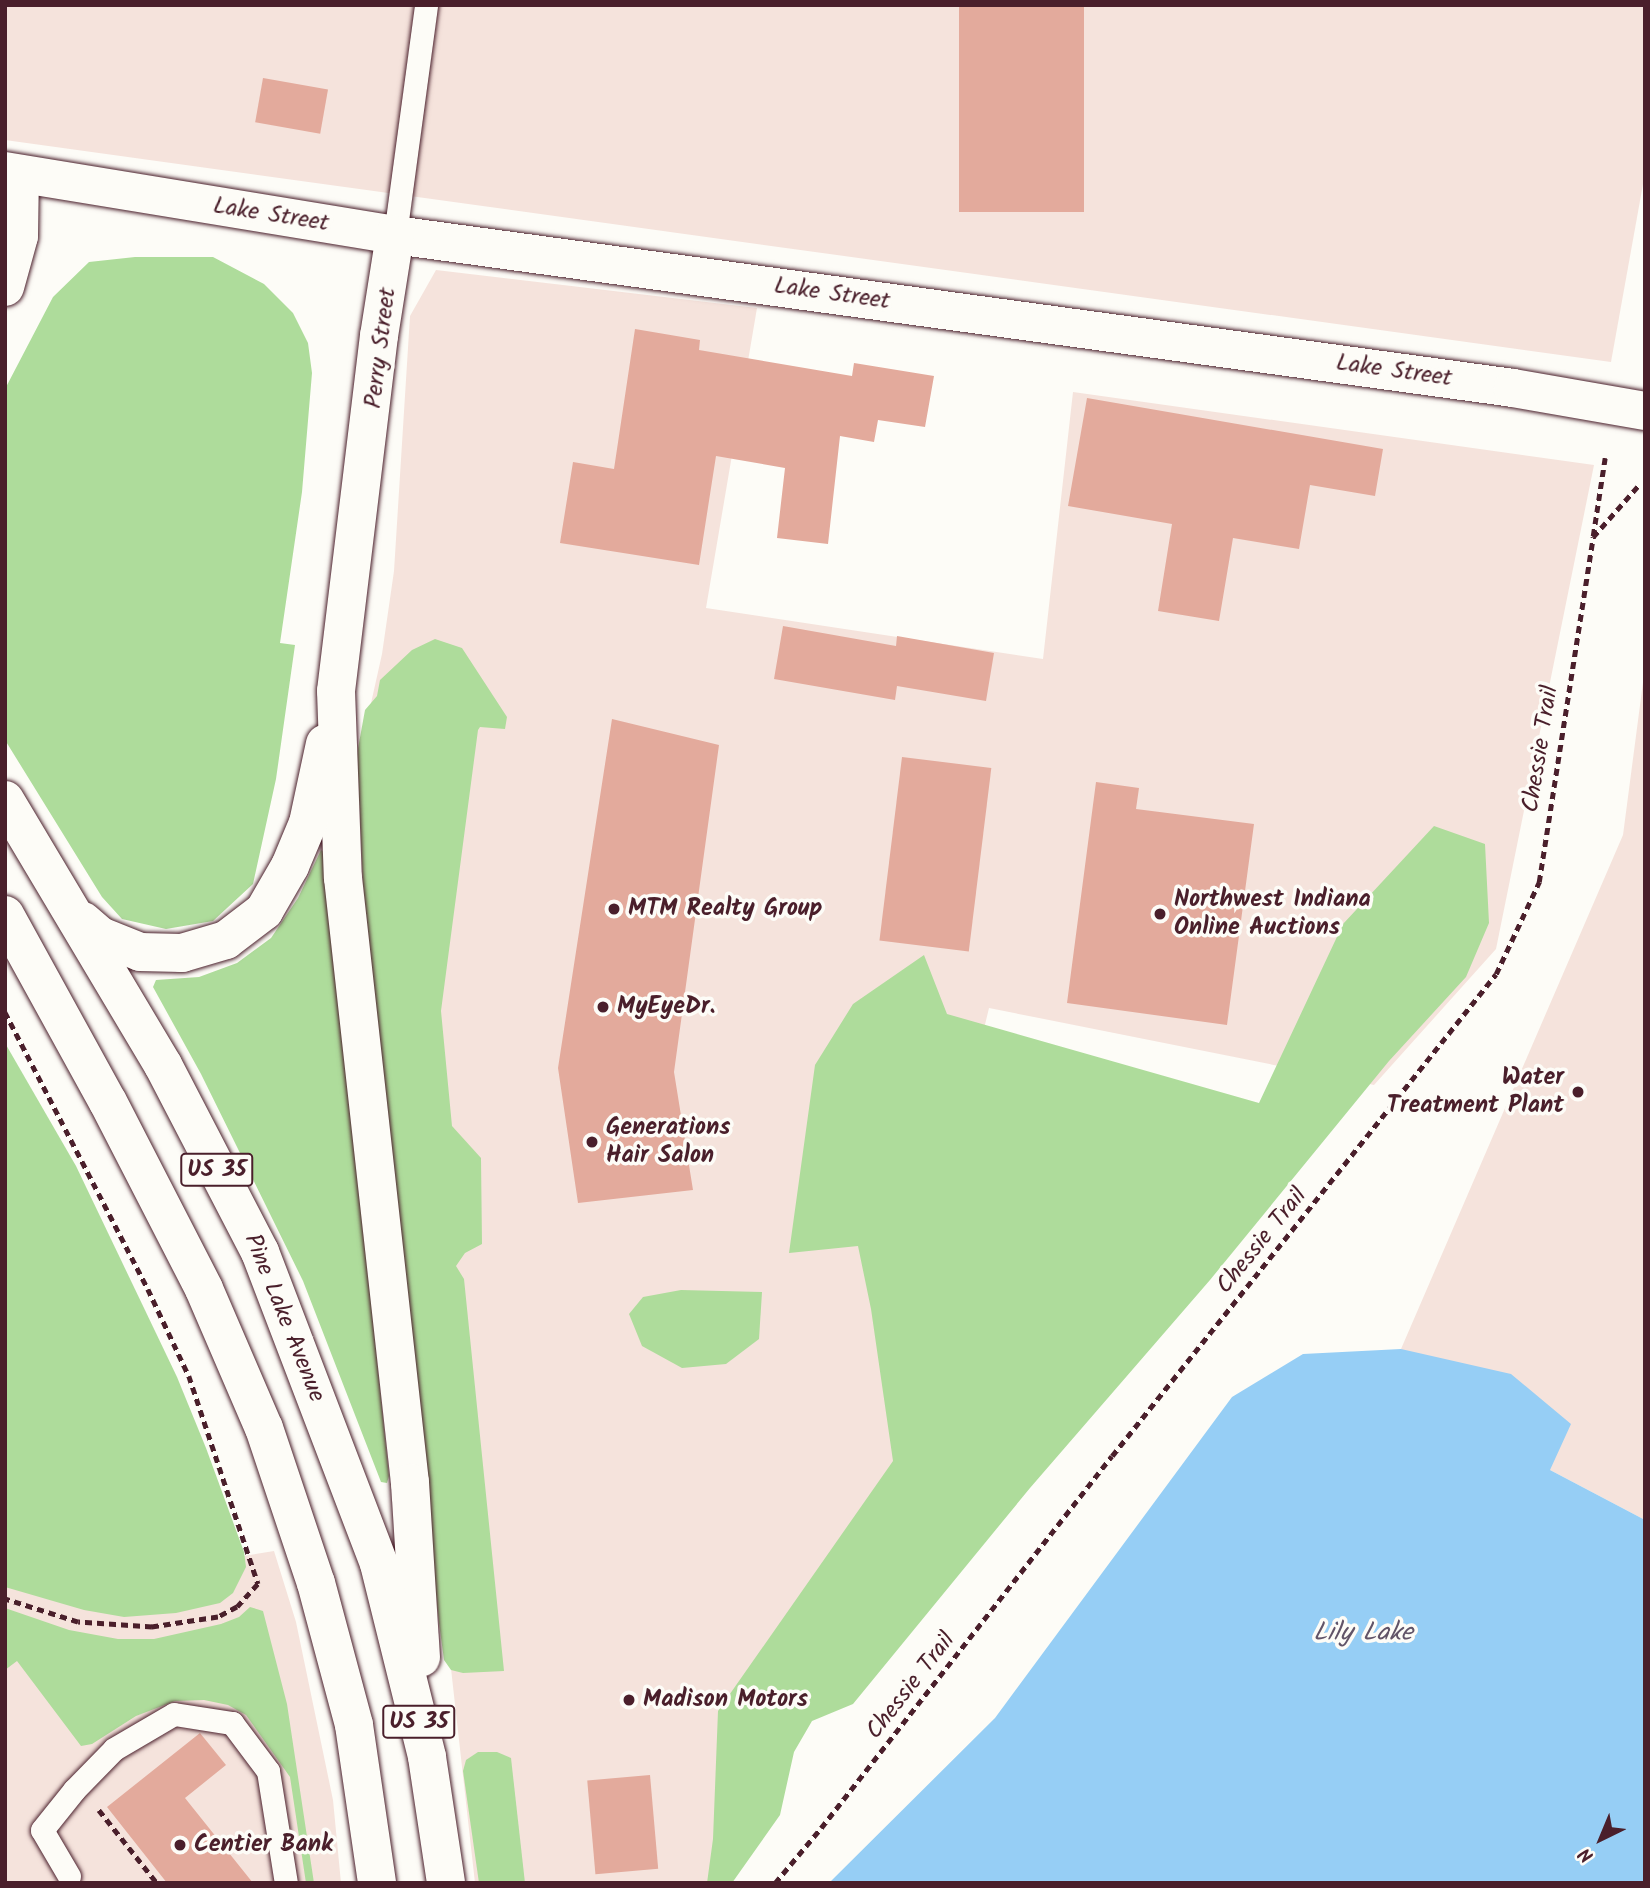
<!DOCTYPE html>
<html>
<head>
<meta charset="utf-8">
<style>
	body { margin:0 }
	#map { position:relative; width:1650px; height:1888px; overflow:hidden; background:#fdfcf7; font-family:Kalam,sans-serif }
	div>[style] { position:absolute }
	[style*='--x'] { left:calc(var(--x)*1px); top:calc(var(--y)*1px); width:calc(var(--w)*1px); rotate:calc(var(--a)*1deg) }
	.built>* { inset:0; background:#f5e3dc }
	.green>* { inset:0; background:#aedc9b }
	.water>* { inset:0; background:#96cef5 }
	.building>* { inset:0; background:#e3aa9c; transform-origin:0 0 }
	.path>* { height:4.5px; margin-top:-2.25px; transform-origin:0; background:repeating-linear-gradient(90deg,#4a1f2b 0 7px,transparent 0 12px) }
	.roads { filter:drop-shadow(0 0 2px #4a1f2b) drop-shadow(0 0 2px #4a1f2b) }
	.service>* { height:23px; margin:-11.5px; padding:0 11.5px; transform-origin:11.5px; border-radius:11.5px; background:#fdfcf7 }
	.tertiary>* { height:38px; margin:-19px; padding:0 19px; transform-origin:19px; border-radius:19px; background:#fdfcf7 }
	.primary>* { height:38px; margin:-19px; padding:0 19px; transform-origin:19px; border-radius:19px; background:#fdfcf7 }
	.dots>* { width:19px; height:19px; translate:-50% -50%; box-sizing:border-box; border:4px solid #fdfcf7; border-radius:50% }
	span { translate:-50% -50%; white-space:nowrap; text-align:center; line-height:1.15; -webkit-text-stroke:7px #fdfcf7; paint-order:stroke }
	.shield-label span { padding:2px 5px; background:#fdfcf7; border:2px solid; border-radius:5px; -webkit-text-stroke-width:0 }
	.shield-label { font-size:23px; color:#4a1f2b; font-weight:700 }
	.street-label { font-size:24px; color:#4a1f2b }
	.poi-label { font-size:24px; color:#4a1f2b; font-weight:700 }
	.left { translate:0 -50%; text-align:left }
	.right { translate:-100% -50%; text-align:right }
	.water-label { font-size:26px; color:#615468; font-style:italic }
	.frame { position:absolute; inset:0; border:7px solid #4a1f2b; pointer-events:none }
	.north { position:absolute; left:1566px; top:1804px; width:70px; height:70px; -webkit-text-stroke:5px #fdfcf7; paint-order:stroke; rotate:223deg; font-size:19px; font-weight:700; line-height:28px; text-align:center; color:#4a1f2b }
	.north::after { content:''; display:block; margin:auto; width:24px; height:32px; background:#4a1f2b; clip-path:polygon(50% 0,100% 100%,50% 72%,0 100%) }
</style>
</head>
<body>
<div id="map">
	<div class="built">
		<div style="clip-path:polygon(5px 5px,1645px 5px,1645px 173px,1611px 362px,5px 140px)"></div>
		<div style="clip-path:polygon(436px 270px,757px 308px,706px 608px,1043px 659px,1073px 392px,1594px 465px,1496px 949px,1374px 1085px,989px 1008px,905px 1357px,887px 1518px,719px 1883px,475px 1883px,415px 1347px,363px 739px,382px 654px,394px 571px,410px 316px)"></div>
		<div style="clip-path:polygon(1645px 667px,1645px 1520px,1550px 1470px,1401px 1349px,1623px 835px)"></div>
		<div style="clip-path:polygon(274px 1551px,296px 1622px,333px 1800px,341px 1883px,5px 1883px,5px 1564px,132px 1574px)"></div>
	</div>
	<div class="green">
		<div style="clip-path:polygon(135px 257px,213px 257px,264px 284px,293px 313px,308px 343px,312px 373px,302px 492px,280px 643px,295px 645px,276px 779px,253px 884px,213px 921px,166px 929px,122px 919px,102px 897px,5px 740px,5px 389px,53px 297px,89px 262px)"></div>
		<div style="clip-path:polygon(435px 639px,462px 648px,507px 717px,505px 729px,480px 727px,478px 730px,441px 1011px,452px 1126px,481px 1158px,482px 1244px,465px 1253px,456px 1266px,464px 1279px,504px 1671px,463px 1673px,451px 1670px,444px 1660px,439px 1623px,363px 884px,357px 754px,365px 710px,377px 696px,380px 680px,412px 650px)"></div>
		<div style="clip-path:polygon(1434px 826px,1485px 844px,1489px 923px,1466px 977px,1389px 1061px,1210px 1280px,1030px 1488px,853px 1704px,812px 1721px,794px 1752px,780px 1815px,732px 1883px,707px 1883px,713px 1839px,718px 1711px,893px 1461px,871px 1309px,858px 1246px,789px 1253px,815px 1065px,853px 1004px,924px 955px,947px 1014px,1259px 1103px,1343px 924px)"></div>
		<div style="clip-path:polygon(321px 850px,325px 853px,389px 1476px,387px 1483px,381px 1482px,303px 1281px,201px 1074px,153px 987px,156px 980px,199px 977px,237px 963px,271px 938px,298px 898px)"></div>
		<div style="clip-path:polygon(5px 1043px,76px 1166px,177px 1377px,206px 1448px,244px 1552px,246px 1567px,233px 1593px,220px 1603px,176px 1613px,124px 1617px,84px 1610px,5px 1587px)"></div>
		<div style="clip-path:polygon(681px 1290px,762px 1292px,759px 1339px,726px 1364px,682px 1368px,642px 1346px,629px 1314px,643px 1297px)"></div>
		<div style="clip-path:polygon(250px 1607px,263px 1611px,287px 1704px,314px 1883px,306px 1883px,290px 1777px,246px 1715px,228px 1705px,204px 1700px,175px 1701px,136px 1716px,92px 1744px,81px 1746px,17px 1661px,5px 1670px,5px 1608px,69px 1630px,118px 1639px,154px 1639px,221px 1624px,239px 1617px)"></div>
		<div style="clip-path:polygon(478px 1752px,497px 1752px,511px 1758px,525px 1883px,479px 1883px,463px 1771px,466px 1760px)"></div>
	</div>
	<div class="water">
		<div style="clip-path:polygon(1401px 1349px,1511px 1374px,1571px 1424px,1550px 1470px,1645px 1520px,1645px 1883px,829px 1883px,995px 1718px,1232px 1397px,1303px 1354px)"></div>
	</div>
	<div class="building">
		<div style="left:959px;top:5px;width:125px;height:207px"></div>
		<div style="left:263px;top:78px;width:66px;height:45px;rotate:10deg"></div>
		<div style="clip-path:polygon(635px 329px,700px 340px,699px 350px,852px 376px,854px 363px,934px 376px,925px 427px,878px 420px,874px 442px,840px 436px,828px 544px,777px 538px,785px 468px,716px 456px,699px 565px,560px 543px,573px 462px,614px 469px)"></div>
		<div style="clip-path:polygon(1087px 398px,1383px 449px,1375px 496px,1310px 485px,1299px 549px,1233px 538px,1219px 621px,1158px 611px,1172px 524px,1068px 506px)"></div>
		<div style="clip-path:polygon(783px 626px,896px 646px,897px 636px,994px 653px,986px 701px,897px 686px,895px 700px,774px 679px)"></div>
		<div style="clip-path:polygon(612px 719px,719px 745px,674px 1072px,693px 1190px,578px 1203px,558px 1068px)"></div>
		<div style="left:902px;top:757px;width:90px;height:185px;rotate:7deg"></div>
		<div style="clip-path:polygon(1096px 782px,1139px 788px,1136px 809px,1254px 824px,1227px 1025px,1067px 1003px)"></div>
		<div style="clip-path:polygon(200px 1733px,226px 1765px,185px 1798px,253px 1883px,167px 1883px,107px 1807px)"></div>
		<div style="left:650px;top:1775px;width:94px;height:63px;rotate:85deg"></div>
	</div>
	<div class="path">
		<div style="--x:1593;--y:536;--w:79;--a:-81.3"></div>
		<div style="--x:5;--y:1012;--w:312;--a:62.7"></div>
		<div style="--x:148;--y:1289;--w:96;--a:64.8"></div>
		<div style="--x:189;--y:1376;--w:219;--a:71.6"></div>
		<div style="--x:258;--y:1584;--w:31;--a:132"></div>
		<div style="--x:237;--y:1607;--w:21;--a:152"></div>
		<div style="--x:218;--y:1617;--w:67;--a:171.4"></div>
		<div style="--x:152;--y:1627;--w:74;--a:-176.1"></div>
		<div style="--x:78;--y:1622;--w:77;--a:-162.5"></div>
		<div style="--x:99;--y:1810;--w:93;--a:51.5"></div>
		<div style="--x:775;--y:1883;--w:72;--a:-50.1"></div>
		<div style="--x:821;--y:1828;--w:472;--a:-52"></div>
		<div style="--x:1112;--y:1456;--w:616;--a:-51.46"></div>
		<div style="--x:1496;--y:974;--w:102;--a:-64.9"></div>
		<div style="--x:1539;--y:882;--w:349;--a:-81.1"></div>
		<div style="--x:1593;--y:537;--w:68;--a:-48.6"></div>
	</div>
	<div class="roads">
		<div class="service">
			<div style="--x:395;--y:235;--w:232;--a:-82.3"></div>
			<div style="--x:69;--y:1876;--w:53;--a:-120.4"></div>
			<div style="--x:42;--y:1830;--w:51;--a:-51.3"></div>
			<div style="--x:74;--y:1790;--w:57;--a:-45.7"></div>
			<div style="--x:114;--y:1749;--w:69;--a:-30.3"></div>
			<div style="--x:174;--y:1714;--w:59;--a:8.8"></div>
			<div style="--x:232;--y:1723;--w:60;--a:53.1"></div>
			<div style="--x:268;--y:1771;--w:113;--a:80.9"></div>
		</div>
		<div class="tertiary">
			<div style="--x:5;--y:171;--w:395;--a:9.3"></div>
			<div style="--x:395;--y:235;--w:1128;--a:7.79"></div>
			<div style="--x:1513;--y:388;--w:134;--a:9.9"></div>
			<div style="--x:5;--y:287;--w:53;--a:-74.6"></div>
			<div style="--x:19;--y:236;--w:62;--a:-89.1"></div>
			<div style="--x:336;--y:691;--w:358;--a:-83.1"></div>
			<div style="--x:379;--y:336;--w:102;--a:-81"></div>
		</div>
		<div class="primary">
			<div style="--x:336;--y:691;--w:187;--a:87.9"></div>
			<div style="--x:343;--y:878;--w:609;--a:83.68"></div>
			<div style="--x:410;--y:1483;--w:175;--a:86.4"></div>
			<div style="--x:5;--y:800;--w:309;--a:59.2"></div>
			<div style="--x:163;--y:1065;--w:211;--a:62.6"></div>
			<div style="--x:260;--y:1252;--w:334;--a:69.1"></div>
			<div style="--x:379;--y:1564;--w:199;--a:76"></div>
			<div style="--x:427;--y:1757;--w:127;--a:81.4"></div>
			<div style="--x:5;--y:915;--w:213;--a:61.2"></div>
			<div style="--x:108;--y:1102;--w:210;--a:62.8"></div>
			<div style="--x:204;--y:1289;--w:151;--a:66.7"></div>
			<div style="--x:264;--y:1428;--w:163;--a:71.5"></div>
			<div style="--x:316;--y:1583;--w:147;--a:75"></div>
			<div style="--x:354;--y:1725;--w:160;--a:81.7"></div>
			<div style="--x:83;--y:921;--w:23;--a:41"></div>
			<div style="--x:100;--y:936;--w:43;--a:21.8"></div>
			<div style="--x:140;--y:952;--w:42;--a:1.4"></div>
			<div style="--x:182;--y:953;--w:46;--a:-16.5"></div>
			<div style="--x:226;--y:940;--w:48;--a:-37.3"></div>
			<div style="--x:264;--y:911;--w:52;--a:-60"></div>
			<div style="--x:290;--y:866;--w:47;--a:-67.3"></div>
			<div style="--x:308;--y:823;--w:81;--a:-77.9"></div>
		</div>
	</div>
	<div class="dots">
		<div style="left:614px;top:909px;background:#4a1f2b"></div>
		<div style="left:1160px;top:914px;background:#4a1f2b"></div>
		<div style="left:603px;top:1007px;background:#4a1f2b"></div>
		<div style="left:1578px;top:1092px;background:#4a1f2b"></div>
		<div style="left:592px;top:1142px;background:#4a1f2b"></div>
		<div style="left:629px;top:1700px;background:#4a1f2b"></div>
		<div style="left:180px;top:1845px;background:#4a1f2b"></div>
	</div>
	<div class="shield-label">
		<span style="left:217px;top:1170px">US 35</span>
		<span style="left:419px;top:1722px">US 35</span>
	</div>
	<div class="street-label">
		<span style="left:271px;top:215px;rotate:9deg">Lake Street</span>
		<span style="left:832px;top:294px;rotate:8deg">Lake Street</span>
		<span style="left:381px;top:348px;rotate:-83deg">Perry Street</span>
		<span style="left:1394px;top:371px;rotate:8deg">Lake Street</span>
		<span style="left:1541px;top:749px;rotate:-81deg">Chessie Trail</span>
		<span style="left:1262px;top:1241px;rotate:-51deg">Chessie Trail</span>
		<span style="left:284px;top:1318px;rotate:68deg">Pine Lake Avenue</span>
		<span style="left:911px;top:1686px;rotate:-52deg">Chessie Trail</span>
	</div>
	<div class="poi-label">
		<span class="left" style="left:1174px;top:914px">Northwest Indiana<br>Online Auctions</span>
		<span class="left" style="left:628px;top:909px">MTM Realty Group</span>
		<span class="left" style="left:617px;top:1007px">MyEyeDr.</span>
		<span class="right" style="left:1564px;top:1092px">Water<br>Treatment Plant</span>
		<span class="left" style="left:606px;top:1142px">Generations<br>Hair Salon</span>
		<span class="left" style="left:643px;top:1700px">Madison Motors</span>
		<span class="left" style="left:194px;top:1845px">Centier Bank</span>
	</div>
	<div class="water-label">
		<span style="left:1363px;top:1634px">Lily Lake</span>
	</div>
	<div class="frame"></div>
	<div class="north">N</div>
</div>
</body>
</html>
